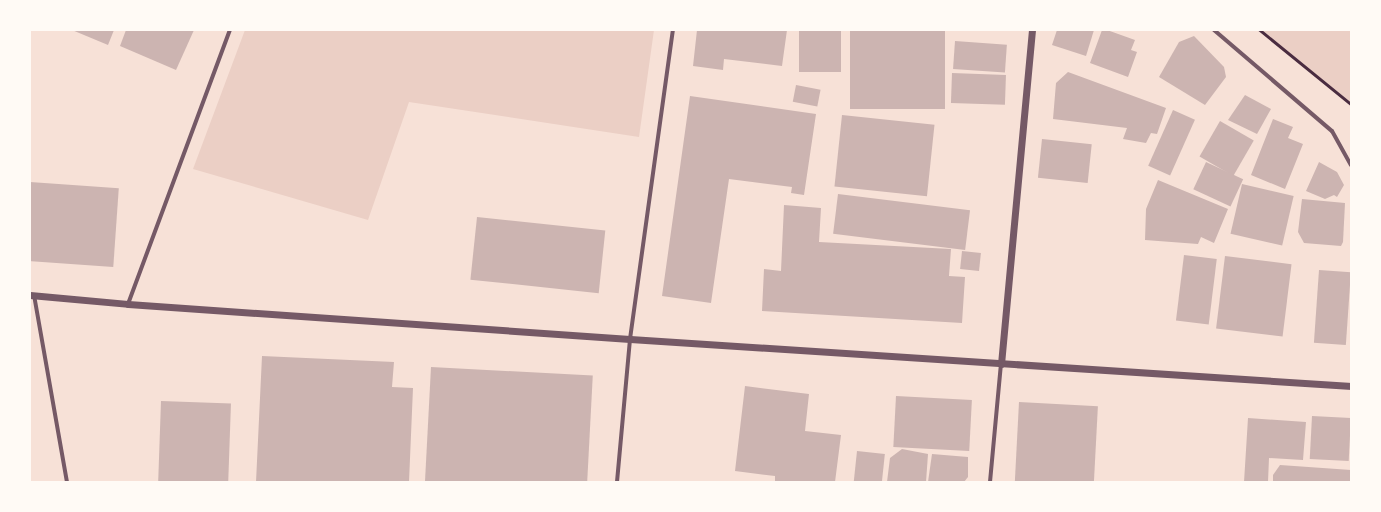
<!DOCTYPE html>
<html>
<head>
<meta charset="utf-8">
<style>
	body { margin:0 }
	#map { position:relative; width:1381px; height:512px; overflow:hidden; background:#f7e1d7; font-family:Commissioner,sans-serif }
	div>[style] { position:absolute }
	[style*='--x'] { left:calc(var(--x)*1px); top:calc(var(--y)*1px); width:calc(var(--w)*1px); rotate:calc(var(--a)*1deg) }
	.green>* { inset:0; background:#ebcfc5 }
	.building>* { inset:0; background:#ccb4b1; transform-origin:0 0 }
	.path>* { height:2.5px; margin:-1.25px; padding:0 1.25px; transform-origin:1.25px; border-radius:1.25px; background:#4a2c40 }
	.minor>* { height:4px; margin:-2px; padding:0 2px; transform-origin:2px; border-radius:2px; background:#755966 }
	.tertiary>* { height:7px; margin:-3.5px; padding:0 3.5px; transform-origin:3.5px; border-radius:3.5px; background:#755966 }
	span { translate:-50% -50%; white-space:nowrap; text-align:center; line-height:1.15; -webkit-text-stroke:3.5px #fffaf5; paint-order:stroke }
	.frame { position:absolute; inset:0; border:31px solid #fffaf5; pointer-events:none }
</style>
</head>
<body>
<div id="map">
	<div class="green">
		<div style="clip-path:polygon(245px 30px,654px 30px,639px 137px,409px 102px,368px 220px,193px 169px)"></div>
		<div style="clip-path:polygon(1259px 30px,1351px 30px,1351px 105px)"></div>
	</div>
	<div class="building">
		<div style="clip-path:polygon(72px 30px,114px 30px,108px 45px)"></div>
		<div style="clip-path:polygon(126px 30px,194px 30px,176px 70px,120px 46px)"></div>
		<div style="clip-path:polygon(697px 30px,787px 30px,782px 66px,724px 59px,723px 70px,693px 66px)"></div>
		<div style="left:799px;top:30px;width:42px;height:42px"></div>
		<div style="left:850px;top:30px;width:95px;height:79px"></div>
		<div style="clip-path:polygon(1057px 30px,1094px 30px,1086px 56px,1052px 45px)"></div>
		<div style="clip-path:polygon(1102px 30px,1107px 30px,1135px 40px,1131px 50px,1137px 52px,1128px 77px,1090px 63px)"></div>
		<div style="clip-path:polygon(1194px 36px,1224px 67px,1226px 77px,1205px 105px,1159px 77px,1179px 42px)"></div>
		<div style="left:955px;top:41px;width:52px;height:28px;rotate:4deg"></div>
		<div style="clip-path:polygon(1068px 72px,1166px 108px,1157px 134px,1151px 133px,1146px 143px,1123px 139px,1127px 128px,1053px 119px,1056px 83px)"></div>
		<div style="left:952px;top:73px;width:54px;height:30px;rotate:2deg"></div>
		<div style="left:796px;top:85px;width:25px;height:17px;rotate:11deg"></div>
		<div style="clip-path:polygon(1245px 95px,1271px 109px,1257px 134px,1228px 120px)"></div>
		<div style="clip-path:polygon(690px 96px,816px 114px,804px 195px,791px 193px,792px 187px,729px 179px,711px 303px,662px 296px)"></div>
		<div style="left:1173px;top:110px;width:24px;height:61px;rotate:24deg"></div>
		<div style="left:842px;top:115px;width:93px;height:72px;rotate:6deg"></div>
		<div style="clip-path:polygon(1273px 119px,1293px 127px,1288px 138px,1303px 144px,1285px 189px,1251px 175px)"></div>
		<div style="left:1220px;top:121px;width:39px;height:41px;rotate:30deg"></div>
		<div style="left:1042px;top:139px;width:50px;height:39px;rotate:6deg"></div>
		<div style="left:1206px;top:162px;width:41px;height:30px;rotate:25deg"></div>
		<div style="clip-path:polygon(1319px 162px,1337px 172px,1344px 185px,1337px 197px,1334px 195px,1325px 199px,1306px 191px)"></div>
		<div style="clip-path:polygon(1158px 180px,1228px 209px,1214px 243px,1201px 237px,1198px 244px,1145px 240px,1146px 209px)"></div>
		<div style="left:30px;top:182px;width:89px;height:79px;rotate:4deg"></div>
		<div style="left:1242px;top:184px;width:53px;height:51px;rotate:13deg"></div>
		<div style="left:838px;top:194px;width:133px;height:40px;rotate:7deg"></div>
		<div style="clip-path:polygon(1302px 199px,1345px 203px,1343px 242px,1341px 246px,1304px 243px,1298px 232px)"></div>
		<div style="clip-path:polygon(784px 205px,821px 208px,819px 242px,951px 249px,949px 276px,965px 277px,962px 323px,762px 311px,764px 269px,781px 271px)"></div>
		<div style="left:477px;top:217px;width:129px;height:63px;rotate:6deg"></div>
		<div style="left:962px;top:251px;width:19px;height:18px;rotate:6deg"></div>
		<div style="left:1184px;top:255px;width:33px;height:66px;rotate:7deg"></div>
		<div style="left:1225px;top:256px;width:67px;height:73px;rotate:7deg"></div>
		<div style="left:1319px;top:270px;width:32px;height:73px;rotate:4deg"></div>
		<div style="clip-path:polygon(262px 356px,394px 362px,392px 387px,413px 388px,409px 482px,256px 482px)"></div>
		<div style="left:431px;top:367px;width:162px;height:115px;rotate:3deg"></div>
		<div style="clip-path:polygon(745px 386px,809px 394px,805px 431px,841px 435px,835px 482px,775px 482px,775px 476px,735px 471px)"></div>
		<div style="left:896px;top:396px;width:76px;height:51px;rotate:3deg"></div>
		<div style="left:161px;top:401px;width:70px;height:81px;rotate:2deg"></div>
		<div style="left:1019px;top:402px;width:79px;height:80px;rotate:3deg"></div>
		<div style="left:1312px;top:416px;width:39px;height:43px;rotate:3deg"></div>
		<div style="clip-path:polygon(1248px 418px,1306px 422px,1303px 460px,1269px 458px,1268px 482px,1244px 482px)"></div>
		<div style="clip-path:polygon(902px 449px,928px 454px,926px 482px,887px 482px,890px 458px)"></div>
		<div style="left:857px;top:451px;width:28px;height:31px;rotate:6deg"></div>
		<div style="clip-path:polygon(932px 454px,968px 457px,968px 477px,964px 482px,928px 482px)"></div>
		<div style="clip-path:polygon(1280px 465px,1351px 470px,1351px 482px,1273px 482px,1273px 475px)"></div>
	</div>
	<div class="path">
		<div style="--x:1260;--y:30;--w:117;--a:39.1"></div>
	</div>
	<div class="minor">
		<div style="--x:1214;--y:30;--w:155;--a:40.6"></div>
		<div style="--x:1332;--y:131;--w:39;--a:61"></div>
		<div style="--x:34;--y:295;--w:190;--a:80"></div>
		<div style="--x:128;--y:304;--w:292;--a:-69.6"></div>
		<div style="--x:617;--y:482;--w:144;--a:-84.8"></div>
		<div style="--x:630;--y:339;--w:312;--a:-82.1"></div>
		<div style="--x:990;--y:482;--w:119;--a:-84.7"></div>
	</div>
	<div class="tertiary">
		<div style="--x:30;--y:295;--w:98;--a:5.2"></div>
		<div style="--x:128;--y:304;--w:503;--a:3.99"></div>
		<div style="--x:630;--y:339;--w:723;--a:3.73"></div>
		<div style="--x:1001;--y:364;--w:335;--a:-84.7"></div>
	</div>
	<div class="frame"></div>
</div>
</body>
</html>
